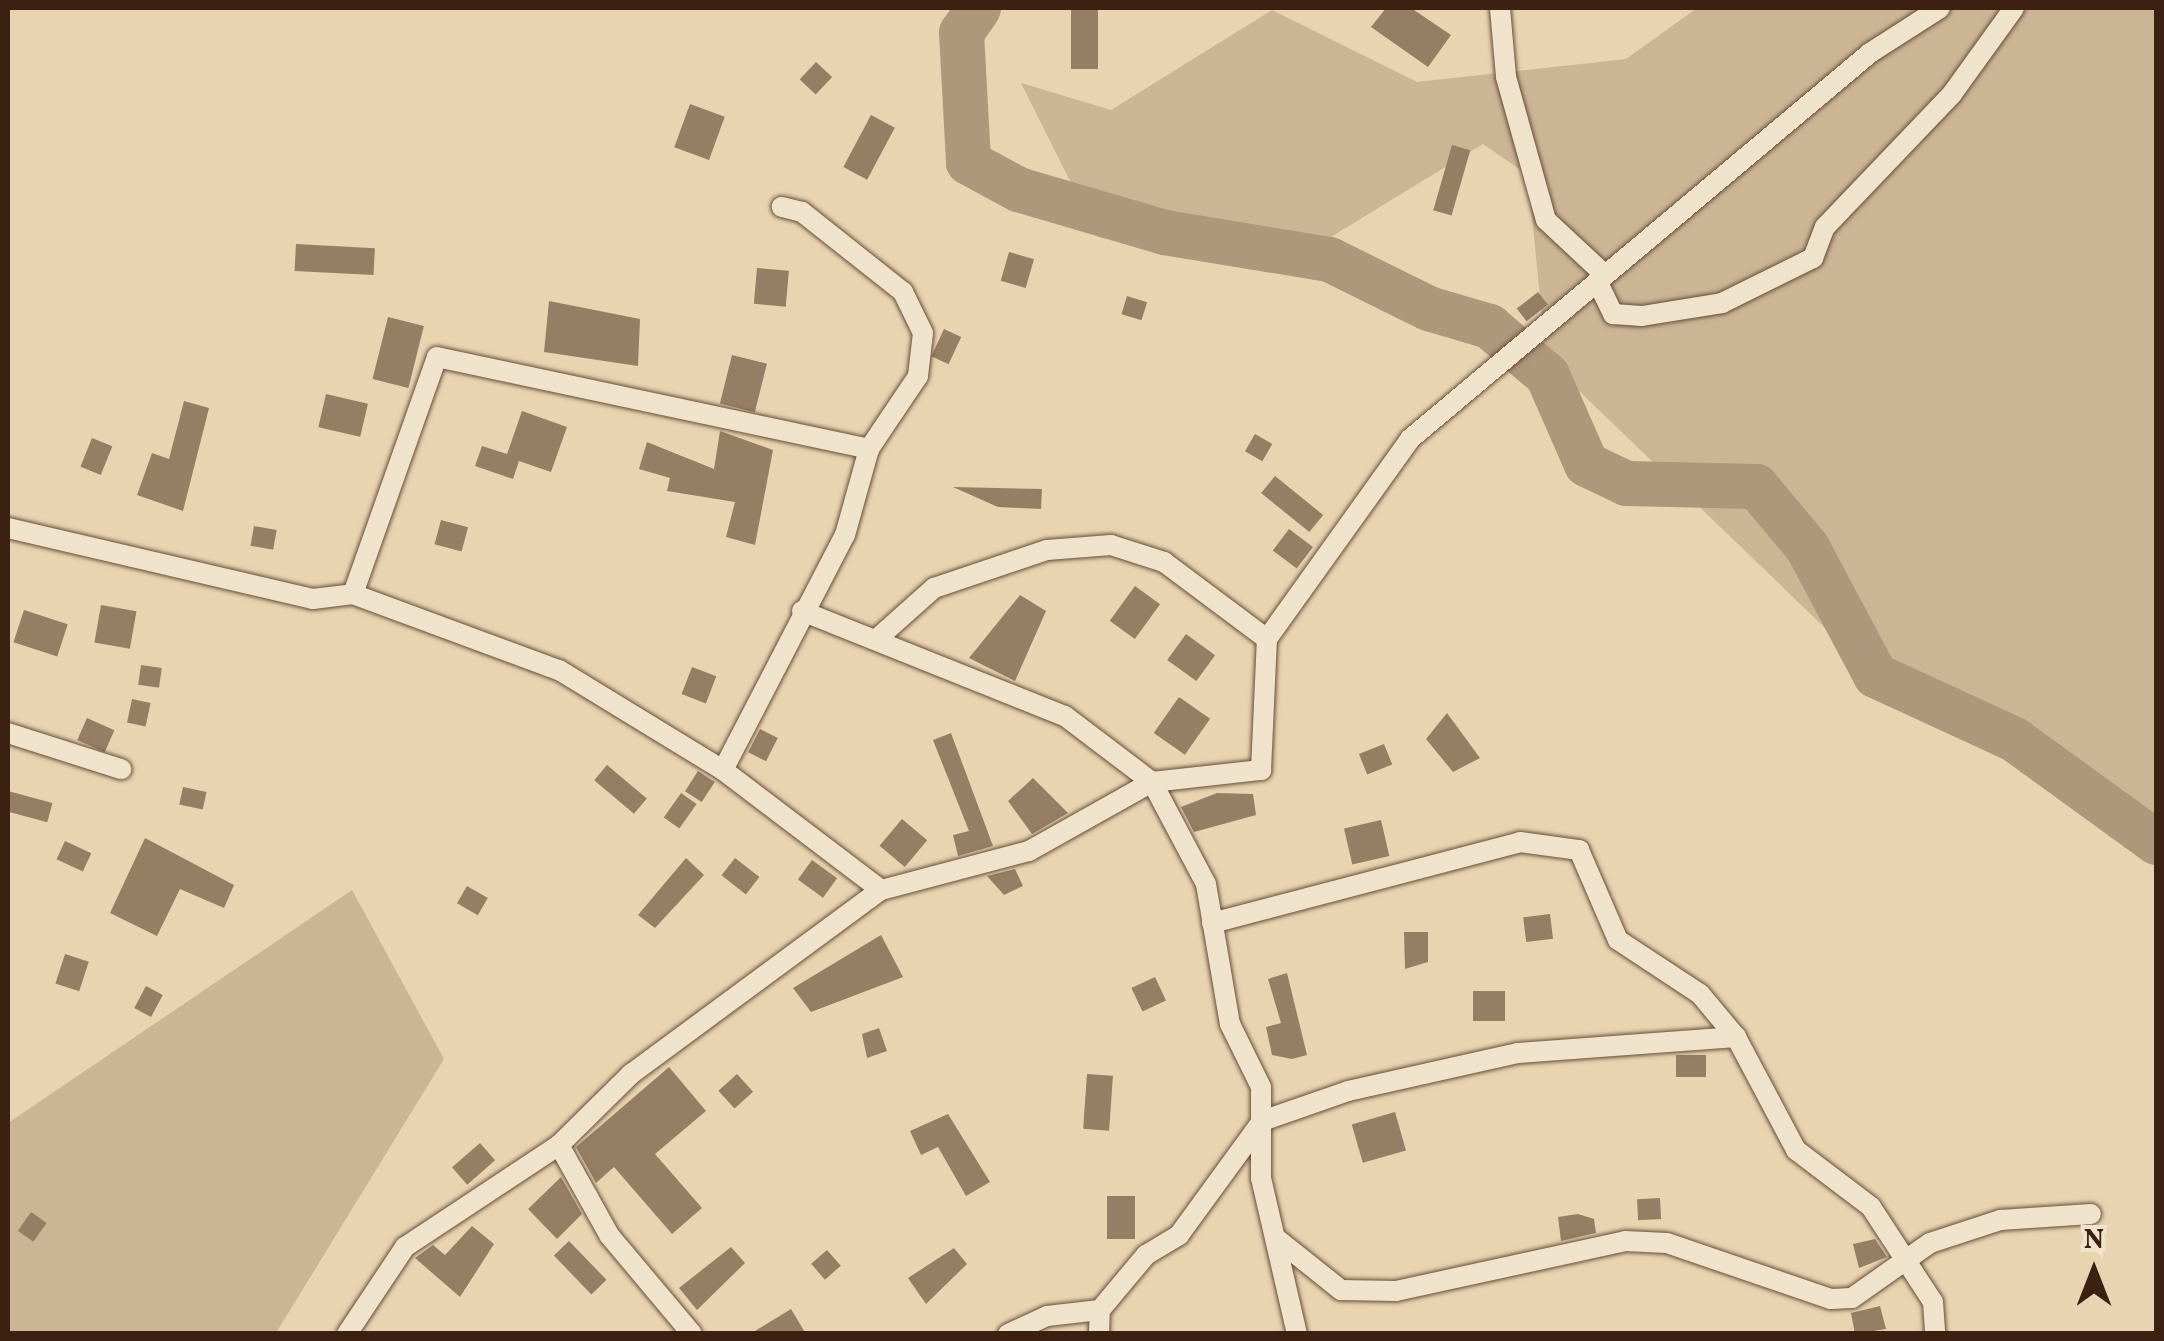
<!DOCTYPE html>
<html>
<head>
<meta charset="utf-8">
<style>
	body { margin:0 }
	#map { position:relative; width:2164px; height:1341px; overflow:hidden; background:#e8d4b0; font-family:Vollkorn,serif }
	div>[style] { position:absolute }
	[style*='--x'] { left:calc(var(--x)*1px); top:calc(var(--y)*1px); width:calc(var(--w)*1px); rotate:calc(var(--a)*1deg) }
	.green>* { inset:0; background:#cbb595 }
	.river>* { height:45px; margin:-22.5px; padding:0 22.5px; transform-origin:22.5px; border-radius:22.5px; background:#ae977a }
	.building>* { inset:0; background:#957e64; transform-origin:0 0 }
	.roads { filter:drop-shadow(0 0 2px #674d39) drop-shadow(0 0 2px #674d39) }
	.minor>* { height:20px; margin:-10px; padding:0 10px; transform-origin:10px; border-radius:10px; background:#f0e3cc }
	span { translate:-50% -50%; white-space:nowrap; text-align:center; line-height:1.15; -webkit-text-stroke:10px #f0e3cc; paint-order:stroke }
	.frame { position:absolute; inset:0; border:10px solid #3c2011; pointer-events:none }
	.north { position:absolute; left:2044px; top:1221px; width:100px; height:100px; -webkit-text-stroke:8px #f0e3cc; paint-order:stroke; rotate:0deg; font-size:28px; font-weight:700; line-height:40px; text-align:center; color:#3c2011 }
	.north::after { content:''; display:block; margin:auto; width:35px; height:45px; background:#3c2011; clip-path:polygon(50% 0,100% 100%,50% 72%,0 100%) }
</style>
</head>
<body>
<div id="map">
	<div class="green">
		<div style="clip-path:polygon(1697px 8px,2156px 8px,2156px 830px,1908px 708px,1546px 359px,1528px 175px,1483px 144px,1272px 273px,1098px 237px,1021px 83px,1111px 110px,1272px 10px,1417px 82px,1626px 59px)"></div>
		<div style="clip-path:polygon(352px 890px,444px 1059px,276px 1333px,8px 1334px,8px 1123px)"></div>
	</div>
	<div class="river">
		<div style="--x:978;--y:8;--w:29;--a:125"></div>
		<div style="--x:961;--y:32;--w:130;--a:86.9"></div>
		<div style="--x:968;--y:162;--w:57;--a:28.4"></div>
		<div style="--x:1018;--y:189;--w:152;--a:16.4"></div>
		<div style="--x:1164;--y:232;--w:167;--a:9.3"></div>
		<div style="--x:1329;--y:259;--w:110;--a:26.3"></div>
		<div style="--x:1428;--y:308;--w:64;--a:16.4"></div>
		<div style="--x:1489;--y:326;--w:76;--a:40.2"></div>
		<div style="--x:1547;--y:375;--w:97;--a:66.3"></div>
		<div style="--x:1586;--y:464;--w:44;--a:25.4"></div>
		<div style="--x:1626;--y:483;--w:130;--a:1.3"></div>
		<div style="--x:1756;--y:486;--w:80;--a:50.1"></div>
		<div style="--x:1807;--y:547;--w:145;--a:62"></div>
		<div style="--x:1875;--y:675;--w:153;--a:24.7"></div>
		<div style="--x:2014;--y:739;--w:175;--a:36"></div>
	</div>
	<div class="building">
		<div style="left:1071px;top:8px;width:27px;height:61px"></div>
		<div style="clip-path:polygon(1386px 8px,1411px 8px,1451px 35px,1428px 67px,1371px 27px)"></div>
		<div style="left:816px;top:62px;width:22px;height:24px;rotate:43deg"></div>
		<div style="left:690px;top:104px;width:37px;height:46px;rotate:20deg"></div>
		<div style="left:871px;top:115px;width:27px;height:59px;rotate:28deg"></div>
		<div style="left:1452px;top:145px;width:19px;height:68px;rotate:16deg"></div>
		<div style="left:296px;top:244px;width:79px;height:27px;rotate:3deg"></div>
		<div style="left:1009px;top:252px;width:26px;height:30px;rotate:16deg"></div>
		<div style="left:757px;top:268px;width:32px;height:36px;rotate:5deg"></div>
		<div style="left:1538px;top:292px;width:16px;height:27px;rotate:52deg"></div>
		<div style="left:1127px;top:296px;width:21px;height:19px;rotate:17deg"></div>
		<div style="clip-path:polygon(549px 301px,640px 319px,638px 366px,544px 352px)"></div>
		<div style="left:388px;top:317px;width:37px;height:64px;rotate:14deg"></div>
		<div style="left:944px;top:329px;width:19px;height:30px;rotate:25deg"></div>
		<div style="left:732px;top:355px;width:36px;height:50px;rotate:14deg"></div>
		<div style="left:326px;top:394px;width:43px;height:34px;rotate:13deg"></div>
		<div style="clip-path:polygon(184px 401px,209px 408px,183px 511px,137px 495px,152px 453px,169px 459px)"></div>
		<div style="clip-path:polygon(522px 411px,567px 427px,551px 472px,519px 461px,513px 479px,475px 466px,482px 446px,507px 454px)"></div>
		<div style="clip-path:polygon(720px 431px,773px 450px,755px 545px,726px 537px,735px 502px,667px 491px,670px 478px,639px 469px,647px 442px,714px 469px)"></div>
		<div style="left:1255px;top:434px;width:20px;height:20px;rotate:30deg"></div>
		<div style="left:92px;top:438px;width:22px;height:31px;rotate:22deg"></div>
		<div style="left:1275px;top:476px;width:62px;height:22px;rotate:39deg"></div>
		<div style="clip-path:polygon(953px 487px,1042px 489px,1041px 509px,998px 507px)"></div>
		<div style="left:441px;top:520px;width:28px;height:25px;rotate:15deg"></div>
		<div style="left:254px;top:526px;width:23px;height:20px;rotate:10deg"></div>
		<div style="left:1289px;top:529px;width:30px;height:27px;rotate:37deg"></div>
		<div style="left:1135px;top:586px;width:31px;height:43px;rotate:36deg"></div>
		<div style="clip-path:polygon(1020px 595px,1046px 611px,1015px 681px,969px 658px)"></div>
		<div style="left:101px;top:605px;width:36px;height:38px;rotate:10deg"></div>
		<div style="left:24px;top:610px;width:46px;height:34px;rotate:18deg"></div>
		<div style="left:1186px;top:634px;width:36px;height:32px;rotate:36deg"></div>
		<div style="left:141px;top:665px;width:21px;height:20px;rotate:8deg"></div>
		<div style="left:692px;top:667px;width:26px;height:29px;rotate:21deg"></div>
		<div style="left:1179px;top:697px;width:38px;height:44px;rotate:35deg"></div>
		<div style="left:132px;top:699px;width:19px;height:24px;rotate:12deg"></div>
		<div style="clip-path:polygon(1447px 713px,1480px 758px,1453px 772px,1426px 739px)"></div>
		<div style="left:87px;top:718px;width:30px;height:24px;rotate:24deg"></div>
		<div style="left:760px;top:729px;width:20px;height:26px;rotate:27deg"></div>
		<div style="clip-path:polygon(951px 733px,993px 846px,958px 856px,953px 835px,969px 831px,933px 740px)"></div>
		<div style="left:1384px;top:744px;width:22px;height:27px;rotate:68deg"></div>
		<div style="left:607px;top:765px;width:52px;height:20px;rotate:40deg"></div>
		<div style="left:698px;top:771px;width:20px;height:24px;rotate:33deg"></div>
		<div style="clip-path:polygon(1033px 778px,1068px 813px,1032px 834px,1008px 801px)"></div>
		<div style="left:183px;top:787px;width:24px;height:18px;rotate:12deg"></div>
		<div style="left:8px;top:791px;width:46px;height:20px;rotate:15deg"></div>
		<div style="left:681px;top:793px;width:19px;height:30px;rotate:35deg"></div>
		<div style="clip-path:polygon(1217px 793px,1253px 794px,1256px 815px,1194px 832px,1181px 807px)"></div>
		<div style="left:902px;top:819px;width:33px;height:35px;rotate:40deg"></div>
		<div style="left:1381px;top:820px;width:37px;height:38px;rotate:77deg"></div>
		<div style="clip-path:polygon(145px 838px,234px 885px,224px 908px,180px 889px,157px 936px,110px 913px)"></div>
		<div style="left:65px;top:841px;width:29px;height:20px;rotate:25deg"></div>
		<div style="clip-path:polygon(686px 858px,704px 875px,655px 928px,638px 915px)"></div>
		<div style="left:735px;top:858px;width:31px;height:22px;rotate:38deg"></div>
		<div style="left:812px;top:860px;width:31px;height:24px;rotate:36deg"></div>
		<div style="clip-path:polygon(1015px 869px,1023px 886px,1004px 895px,987px 876px)"></div>
		<div style="left:467px;top:886px;width:24px;height:20px;rotate:30deg"></div>
		<div style="left:1550px;top:914px;width:25px;height:27px;rotate:83deg"></div>
		<div style="clip-path:polygon(1404px 932px,1428px 932px,1428px 962px,1405px 969px)"></div>
		<div style="clip-path:polygon(881px 935px,903px 977px,811px 1012px,793px 988px)"></div>
		<div style="left:65px;top:954px;width:25px;height:31px;rotate:18deg"></div>
		<div style="clip-path:polygon(1287px 973px,1307px 1055px,1292px 1059px,1272px 1055px,1266px 1027px,1281px 1023px,1268px 979px)"></div>
		<div style="left:1155px;top:977px;width:26px;height:26px;rotate:65deg"></div>
		<div style="left:146px;top:986px;width:19px;height:25px;rotate:28deg"></div>
		<div style="left:1473px;top:991px;width:32px;height:30px"></div>
		<div style="clip-path:polygon(879px 1028px,887px 1051px,867px 1058px,862px 1034px)"></div>
		<div style="left:1676px;top:1055px;width:30px;height:22px"></div>
		<div style="clip-path:polygon(669px 1067px,706px 1111px,655px 1154px,702px 1208px,672px 1234px,614px 1167px,596px 1183px,576px 1147px)"></div>
		<div style="left:737px;top:1074px;width:24px;height:25px;rotate:48deg"></div>
		<div style="left:1087px;top:1074px;width:26px;height:55px;rotate:4deg"></div>
		<div style="left:1395px;top:1112px;width:40px;height:45px;rotate:74deg"></div>
		<div style="clip-path:polygon(948px 1114px,990px 1182px,966px 1196px,938px 1147px,921px 1155px,910px 1131px)"></div>
		<div style="left:480px;top:1143px;width:23px;height:37px;rotate:49deg"></div>
		<div style="clip-path:polygon(561px 1177px,582px 1214px,557px 1239px,528px 1209px)"></div>
		<div style="left:1135px;top:1196px;width:43px;height:28px;rotate:90deg"></div>
		<div style="left:1660px;top:1198px;width:21px;height:23px;rotate:87deg"></div>
		<div style="left:31px;top:1212px;width:19px;height:23px;rotate:35deg"></div>
		<div style="clip-path:polygon(1578px 1214px,1594px 1219px,1596px 1233px,1561px 1241px,1558px 1217px)"></div>
		<div style="clip-path:polygon(472px 1226px,494px 1244px,460px 1297px,415px 1258px,433px 1245px,445px 1255px)"></div>
		<div style="clip-path:polygon(1875px 1239px,1887px 1257px,1859px 1268px,1853px 1244px)"></div>
		<div style="left:569px;top:1241px;width:54px;height:21px;rotate:46deg"></div>
		<div style="clip-path:polygon(731px 1247px,745px 1263px,697px 1310px,679px 1288px)"></div>
		<div style="clip-path:polygon(954px 1248px,967px 1264px,926px 1304px,908px 1278px)"></div>
		<div style="left:827px;top:1250px;width:21px;height:21px;rotate:49deg"></div>
		<div style="clip-path:polygon(1880px 1306px,1886px 1329px,1855px 1334px,1851px 1313px)"></div>
		<div style="clip-path:polygon(791px 1309px,806px 1334px,750px 1334px)"></div>
	</div>
	<div class="roads">
		<div class="minor">
			<div style="--x:1500;--y:8;--w:69;--a:85"></div>
			<div style="--x:1506;--y:77;--w:148;--a:74.4"></div>
			<div style="--x:1546;--y:220;--w:79;--a:43"></div>
			<div style="--x:1597;--y:281;--w:37;--a:64"></div>
			<div style="--x:1613;--y:314;--w:29;--a:4"></div>
			<div style="--x:1642;--y:316;--w:81;--a:-9.2"></div>
			<div style="--x:1722;--y:303;--w:102;--a:-26.3"></div>
			<div style="--x:1813;--y:258;--w:33;--a:-69"></div>
			<div style="--x:1825;--y:227;--w:184;--a:-46.3"></div>
			<div style="--x:1952;--y:94;--w:106;--a:-54.2"></div>
			<div style="--x:8;--y:528;--w:313;--a:13.1"></div>
			<div style="--x:313;--y:599;--w:40;--a:-7.1"></div>
			<div style="--x:353;--y:594;--w:220;--a:20.3"></div>
			<div style="--x:559;--y:670;--w:192;--a:31.4"></div>
			<div style="--x:723;--y:770;--w:198;--a:37.2"></div>
			<div style="--x:353;--y:594;--w:251;--a:-70.5"></div>
			<div style="--x:437;--y:357;--w:442;--a:12"></div>
			<div style="--x:802;--y:611;--w:283;--a:21.8"></div>
			<div style="--x:1065;--y:716;--w:109;--a:37.2"></div>
			<div style="--x:1152;--y:782;--w:115;--a:62.1"></div>
			<div style="--x:1206;--y:884;--w:142;--a:80.3"></div>
			<div style="--x:1230;--y:1024;--w:70;--a:63.8"></div>
			<div style="--x:1261;--y:1087;--w:91;--a:90"></div>
			<div style="--x:1261;--y:1178;--w:160;--a:77"></div>
			<div style="--x:879;--y:637;--w:74;--a:-41.7"></div>
			<div style="--x:934;--y:588;--w:119;--a:-18.6"></div>
			<div style="--x:1047;--y:550;--w:64;--a:-4.5"></div>
			<div style="--x:1111;--y:545;--w:56;--a:17.8"></div>
			<div style="--x:1164;--y:562;--w:129;--a:36.8"></div>
			<div style="--x:8;--y:733;--w:119;--a:17.7"></div>
			<div style="--x:723;--y:770;--w:265;--a:-62.6"></div>
			<div style="--x:845;--y:535;--w:89;--a:-74.4"></div>
			<div style="--x:869;--y:449;--w:88;--a:-56.1"></div>
			<div style="--x:918;--y:376;--w:43;--a:-83.4"></div>
			<div style="--x:923;--y:333;--w:46;--a:-116"></div>
			<div style="--x:903;--y:292;--w:129;--a:-141.6"></div>
			<div style="--x:802;--y:212;--w:21;--a:-166"></div>
			<div style="--x:1212;--y:923;--w:318;--a:-14.7"></div>
			<div style="--x:1520;--y:842;--w:60;--a:7.7"></div>
			<div style="--x:1579;--y:850;--w:98;--a:66.6"></div>
			<div style="--x:1618;--y:940;--w:98;--a:33.4"></div>
			<div style="--x:1700;--y:994;--w:56;--a:50.1"></div>
			<div style="--x:1736;--y:1037;--w:128;--a:62"></div>
			<div style="--x:1796;--y:1150;--w:94;--a:37.2"></div>
			<div style="--x:1871;--y:1207;--w:113;--a:56.9"></div>
			<div style="--x:1933;--y:1302;--w:32;--a:86"></div>
			<div style="--x:559;--y:1145;--w:103;--a:60.9"></div>
			<div style="--x:609;--y:1235;--w:129;--a:50"></div>
			<div style="--x:1277;--y:1239;--w:82;--a:38.6"></div>
			<div style="--x:1341;--y:1290;--w:55;--a:1"></div>
			<div style="--x:1396;--y:1291;--w:234;--a:-12.3"></div>
			<div style="--x:1625;--y:1241;--w:42;--a:2.7"></div>
			<div style="--x:1667;--y:1243;--w:173;--a:18.9"></div>
			<div style="--x:1831;--y:1299;--w:21;--a:-3"></div>
			<div style="--x:1852;--y:1298;--w:95;--a:-35.2"></div>
			<div style="--x:1930;--y:1243;--w:74;--a:-18.2"></div>
			<div style="--x:2000;--y:1220;--w:91;--a:-3.8"></div>
			<div style="--x:347;--y:1334;--w:105;--a:-56.3"></div>
			<div style="--x:405;--y:1247;--w:185;--a:-33.5"></div>
			<div style="--x:559;--y:1145;--w:101;--a:-44.6"></div>
			<div style="--x:631;--y:1074;--w:310;--a:-36.4"></div>
			<div style="--x:881;--y:890;--w:153;--a:-14.8"></div>
			<div style="--x:1029;--y:851;--w:141;--a:-29.3"></div>
			<div style="--x:1152;--y:782;--w:110;--a:-6.3"></div>
			<div style="--x:1261;--y:770;--w:131;--a:-87.4"></div>
			<div style="--x:1267;--y:639;--w:246;--a:-54.4"></div>
			<div style="--x:1410;--y:439;--w:600;--a:-40"></div>
			<div style="--x:1870;--y:53;--w:83;--a:-32.7"></div>
			<div style="--x:1008;--y:1334;--w:43;--a:-24.8"></div>
			<div style="--x:1047;--y:1316;--w:53;--a:-6.5"></div>
			<div style="--x:1099;--y:1334;--w:24;--a:-88"></div>
			<div style="--x:1100;--y:1310;--w:72;--a:-50.1"></div>
			<div style="--x:1146;--y:1255;--w:39;--a:-31"></div>
			<div style="--x:1179;--y:1235;--w:141;--a:-53.9"></div>
			<div style="--x:1262;--y:1121;--w:91;--a:-19.2"></div>
			<div style="--x:1348;--y:1091;--w:174;--a:-12.6"></div>
			<div style="--x:1518;--y:1053;--w:219;--a:-4.2"></div>
		</div>
	</div>
	<div class="frame"></div>
	<div class="north">N</div>
</div>
</body>
</html>
